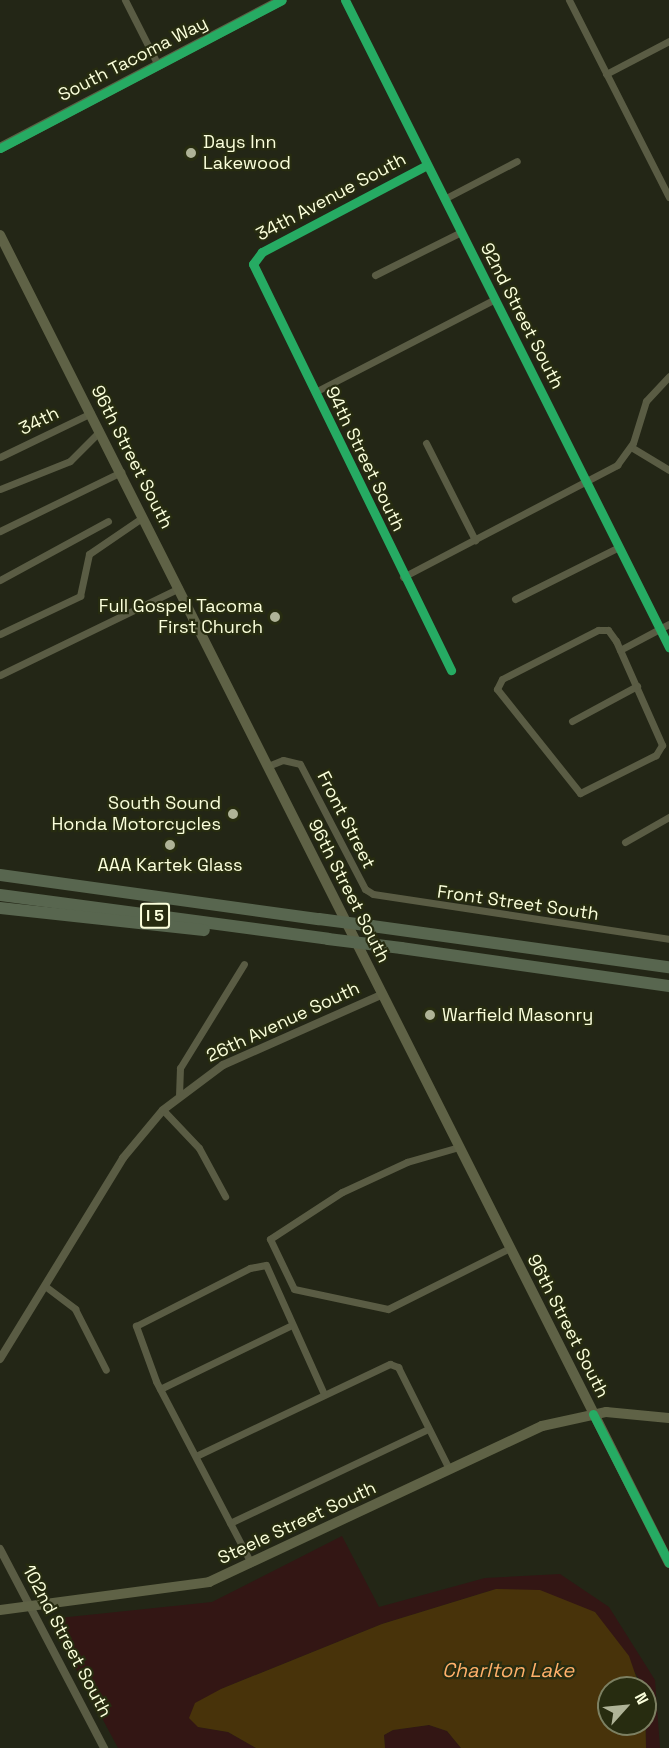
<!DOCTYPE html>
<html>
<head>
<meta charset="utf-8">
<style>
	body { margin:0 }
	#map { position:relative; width:669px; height:1748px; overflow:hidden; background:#232616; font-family:"Space Grotesk",sans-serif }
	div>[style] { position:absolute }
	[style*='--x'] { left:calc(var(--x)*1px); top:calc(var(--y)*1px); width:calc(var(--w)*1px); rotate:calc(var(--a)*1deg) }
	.green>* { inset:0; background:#331614 }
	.water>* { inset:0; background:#48330a }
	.minor>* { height:7px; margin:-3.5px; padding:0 3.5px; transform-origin:3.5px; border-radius:3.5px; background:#5a5c44 }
	.tertiary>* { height:8px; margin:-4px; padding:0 4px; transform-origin:4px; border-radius:4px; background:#5a5c44 }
	.secondary>* { height:10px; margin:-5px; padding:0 5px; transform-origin:5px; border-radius:5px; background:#5f6246 }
	.primary>* { height:10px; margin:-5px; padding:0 5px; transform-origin:5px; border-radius:5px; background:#576144 }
	.motorway>* { height:12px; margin:-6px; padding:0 6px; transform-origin:6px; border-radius:6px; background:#58664f }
	.motorway-bridge>* { height:12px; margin:-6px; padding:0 6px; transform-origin:6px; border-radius:6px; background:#58664f }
	.cycleway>* { height:9px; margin:-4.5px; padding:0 4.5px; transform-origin:4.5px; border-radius:4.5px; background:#26ab63 }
	.dots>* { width:16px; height:16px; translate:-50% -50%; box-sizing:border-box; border:3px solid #272c10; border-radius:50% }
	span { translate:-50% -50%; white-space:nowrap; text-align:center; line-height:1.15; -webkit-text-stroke:4.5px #272c10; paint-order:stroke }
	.shield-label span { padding:2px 4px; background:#272c10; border:2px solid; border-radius:4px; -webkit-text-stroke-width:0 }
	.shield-label { font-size:16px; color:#fbffdc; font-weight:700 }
	.street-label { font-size:18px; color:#fbffdc }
	.poi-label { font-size:18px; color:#fbffdc }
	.left { translate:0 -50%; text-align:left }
	.right { translate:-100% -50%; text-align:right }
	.water-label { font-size:20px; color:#ffb06a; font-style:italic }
	.north { position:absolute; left:597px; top:1676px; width:60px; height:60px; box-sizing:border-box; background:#272c10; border:2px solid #7c8062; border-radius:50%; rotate:63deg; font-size:16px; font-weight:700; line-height:24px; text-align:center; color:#fbffdc }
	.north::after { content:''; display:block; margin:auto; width:21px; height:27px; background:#afb397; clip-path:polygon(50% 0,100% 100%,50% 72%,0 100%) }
</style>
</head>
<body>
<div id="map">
	<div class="green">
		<div style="clip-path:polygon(342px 1536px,379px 1607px,485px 1578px,560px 1574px,609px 1607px,655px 1680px,660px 1748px,646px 1748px,645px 1688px,595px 1612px,496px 1589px,382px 1624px,221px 1689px,198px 1727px,228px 1732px,256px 1748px,118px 1748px,53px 1626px,59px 1618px,212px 1602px)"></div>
		<div style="clip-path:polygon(429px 1725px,447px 1731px,461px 1748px,385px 1748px,384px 1735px,393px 1730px)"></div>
	</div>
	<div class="water">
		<div style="clip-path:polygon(496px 1589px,540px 1590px,595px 1612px,629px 1656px,640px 1688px,609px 1688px,609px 1724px,645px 1724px,645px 1703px,646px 1748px,461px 1748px,447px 1731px,429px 1725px,393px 1730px,384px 1735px,385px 1748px,256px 1748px,228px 1732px,198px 1727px,189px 1718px,195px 1703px,221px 1689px,382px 1624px)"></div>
	</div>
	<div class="minor">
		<div style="--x:125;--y:0;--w:73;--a:63.1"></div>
		<div style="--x:345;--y:0;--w:724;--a:63.4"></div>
		<div style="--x:569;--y:0;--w:221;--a:63.1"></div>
		<div style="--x:606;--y:74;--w:71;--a:-27.6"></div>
		<div style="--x:427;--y:165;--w:187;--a:152.2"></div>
		<div style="--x:262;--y:252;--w:15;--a:127"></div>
		<div style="--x:253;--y:264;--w:452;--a:64"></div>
		<div style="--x:444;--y:199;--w:82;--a:-27.5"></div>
		<div style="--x:375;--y:275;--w:96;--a:-26.6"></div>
		<div style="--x:315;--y:392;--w:203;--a:-27.3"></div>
		<div style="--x:426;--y:443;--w:109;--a:63.2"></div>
		<div style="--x:631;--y:447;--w:44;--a:31.2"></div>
		<div style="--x:0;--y:457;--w:101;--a:-25.8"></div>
		<div style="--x:0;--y:489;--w:75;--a:-21.8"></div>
		<div style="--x:70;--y:461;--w:42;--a:-45"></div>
		<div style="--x:0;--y:531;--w:135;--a:-26"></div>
		<div style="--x:403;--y:577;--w:242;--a:-27.6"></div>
		<div style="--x:617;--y:465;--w:27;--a:-54"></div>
		<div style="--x:633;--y:443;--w:44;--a:-72.8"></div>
		<div style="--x:646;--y:401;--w:34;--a:-47"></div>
		<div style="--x:0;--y:580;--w:123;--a:-28.6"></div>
		<div style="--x:515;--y:599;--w:116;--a:-26.6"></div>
		<div style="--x:598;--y:630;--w:10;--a:0"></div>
		<div style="--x:608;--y:630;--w:14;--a:54"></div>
		<div style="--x:616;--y:641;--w:114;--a:66.1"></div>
		<div style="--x:662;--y:745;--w:12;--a:121"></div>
		<div style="--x:656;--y:755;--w:85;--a:153.4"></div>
		<div style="--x:580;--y:793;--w:133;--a:-128.6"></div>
		<div style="--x:497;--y:689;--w:11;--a:-63"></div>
		<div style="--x:502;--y:679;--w:108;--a:-27"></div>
		<div style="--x:0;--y:634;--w:89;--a:-25.4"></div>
		<div style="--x:80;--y:596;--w:43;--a:-77.9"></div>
		<div style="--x:89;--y:554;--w:65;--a:-34.4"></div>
		<div style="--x:620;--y:650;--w:55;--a:-28"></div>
		<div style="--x:0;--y:675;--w:199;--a:-25.9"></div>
		<div style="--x:572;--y:721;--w:74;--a:-28.3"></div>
		<div style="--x:268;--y:766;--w:16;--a:-22"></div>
		<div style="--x:283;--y:760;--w:17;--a:13"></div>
		<div style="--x:300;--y:764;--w:141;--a:62.5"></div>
		<div style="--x:365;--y:889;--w:9;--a:32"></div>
		<div style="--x:373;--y:894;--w:299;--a:8.6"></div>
		<div style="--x:625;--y:842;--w:51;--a:-29.6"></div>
		<div style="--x:179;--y:1096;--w:28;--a:-88"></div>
		<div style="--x:180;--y:1068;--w:122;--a:-58.4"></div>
		<div style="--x:163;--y:1110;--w:52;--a:46.5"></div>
		<div style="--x:199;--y:1148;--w:55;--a:61.6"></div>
		<div style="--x:459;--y:1147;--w:54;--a:163.9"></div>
		<div style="--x:407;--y:1162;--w:72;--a:155.2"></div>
		<div style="--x:342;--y:1192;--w:86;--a:146.9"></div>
		<div style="--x:270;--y:1239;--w:55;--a:64.4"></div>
		<div style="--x:294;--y:1289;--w:96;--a:12"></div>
		<div style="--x:388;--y:1309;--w:136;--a:-26.6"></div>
		<div style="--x:45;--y:1286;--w:38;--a:37"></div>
		<div style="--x:75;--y:1309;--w:68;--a:63.1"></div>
		<div style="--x:160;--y:1389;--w:144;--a:-25.9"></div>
		<div style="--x:196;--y:1456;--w:215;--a:-25.4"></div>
		<div style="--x:390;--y:1364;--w:9;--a:21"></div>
		<div style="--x:398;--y:1367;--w:114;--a:63.4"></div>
		<div style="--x:230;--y:1523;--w:219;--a:-25.4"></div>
		<div style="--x:251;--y:1563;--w:205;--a:-117.6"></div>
		<div style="--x:156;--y:1381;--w:59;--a:-110"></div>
		<div style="--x:136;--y:1326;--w:128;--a:-27"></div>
		<div style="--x:250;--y:1268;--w:16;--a:-11"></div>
		<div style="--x:266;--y:1265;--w:141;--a:65.8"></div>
	</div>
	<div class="tertiary">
		<div style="--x:0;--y:1359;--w:236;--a:-58.5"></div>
		<div style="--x:123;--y:1158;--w:62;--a:-50.2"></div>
		<div style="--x:163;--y:1110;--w:75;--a:-36.9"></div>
		<div style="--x:223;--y:1065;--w:175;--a:-23.9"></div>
		<div style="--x:0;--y:1549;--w:225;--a:62.4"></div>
	</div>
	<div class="secondary">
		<div style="--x:0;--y:235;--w:1487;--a:63.26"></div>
		<div style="--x:0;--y:1610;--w:211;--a:-7.6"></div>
		<div style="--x:209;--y:1582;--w:368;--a:-25.1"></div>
		<div style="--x:542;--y:1426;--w:66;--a:-12.3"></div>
		<div style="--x:606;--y:1412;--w:63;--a:5.4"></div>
	</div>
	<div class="primary">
		<div style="--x:0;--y:148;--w:318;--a:-27.7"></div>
	</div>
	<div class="motorway">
		<div style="--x:0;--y:875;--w:322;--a:7.9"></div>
		<div style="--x:0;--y:895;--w:331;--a:7.6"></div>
		<div style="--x:0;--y:908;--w:205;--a:6.2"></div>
		<div style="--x:372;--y:926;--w:300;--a:7.9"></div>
		<div style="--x:401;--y:948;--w:271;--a:8.1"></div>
	</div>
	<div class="motorway-bridge">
		<div style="--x:319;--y:919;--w:53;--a:7.5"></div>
		<div style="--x:328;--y:939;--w:74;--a:7"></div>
	</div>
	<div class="cycleway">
		<div style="--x:345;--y:0;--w:724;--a:63.4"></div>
		<div style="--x:0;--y:148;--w:318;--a:-27.7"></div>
		<div style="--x:427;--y:165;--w:187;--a:152.2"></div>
		<div style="--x:262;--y:252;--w:15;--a:127"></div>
		<div style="--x:253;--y:264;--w:452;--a:64"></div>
		<div style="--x:593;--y:1414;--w:167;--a:63"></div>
	</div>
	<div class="dots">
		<div style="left:191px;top:153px;background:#afb397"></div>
		<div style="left:275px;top:617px;background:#afb397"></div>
		<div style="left:233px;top:814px;background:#afb397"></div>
		<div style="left:170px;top:845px;background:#afb397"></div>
		<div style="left:430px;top:1015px;background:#afb397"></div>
	</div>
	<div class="shield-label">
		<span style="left:155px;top:916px">I 5</span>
	</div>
	<div class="street-label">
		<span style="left:133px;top:59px;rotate:-27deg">South Tacoma Way</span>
		<span style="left:331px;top:197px;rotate:-28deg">34th Avenue South</span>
		<span style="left:522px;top:316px;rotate:63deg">92nd Street South</span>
		<span style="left:39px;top:421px;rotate:-26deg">34th</span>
		<span style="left:132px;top:457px;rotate:63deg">96th Street South</span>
		<span style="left:365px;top:459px;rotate:64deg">94th Street South</span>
		<span style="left:346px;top:820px;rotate:63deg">Front Street</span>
		<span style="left:349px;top:891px;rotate:63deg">96th Street South</span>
		<span style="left:518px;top:903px;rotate:8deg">Front Street South</span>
		<span style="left:283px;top:1022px;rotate:-25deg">26th Avenue South</span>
		<span style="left:568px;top:1326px;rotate:63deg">96th Street South</span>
		<span style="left:297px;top:1523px;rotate:-25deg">Steele Street South</span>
		<span style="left:67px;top:1641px;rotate:62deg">102nd Street South</span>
	</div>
	<div class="poi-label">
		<span class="left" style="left:203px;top:153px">Days Inn<br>Lakewood</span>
		<span class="right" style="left:263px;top:617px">Full Gospel Tacoma<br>First Church</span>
		<span class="right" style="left:221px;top:814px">South Sound<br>Honda Motorcycles</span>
		<span style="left:170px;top:865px">AAA Kartek Glass</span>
		<span class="left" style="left:442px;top:1015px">Warfield Masonry</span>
	</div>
	<div class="water-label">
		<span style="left:508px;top:1670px">Charlton Lake</span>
	</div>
	<div class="north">N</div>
</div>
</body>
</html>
